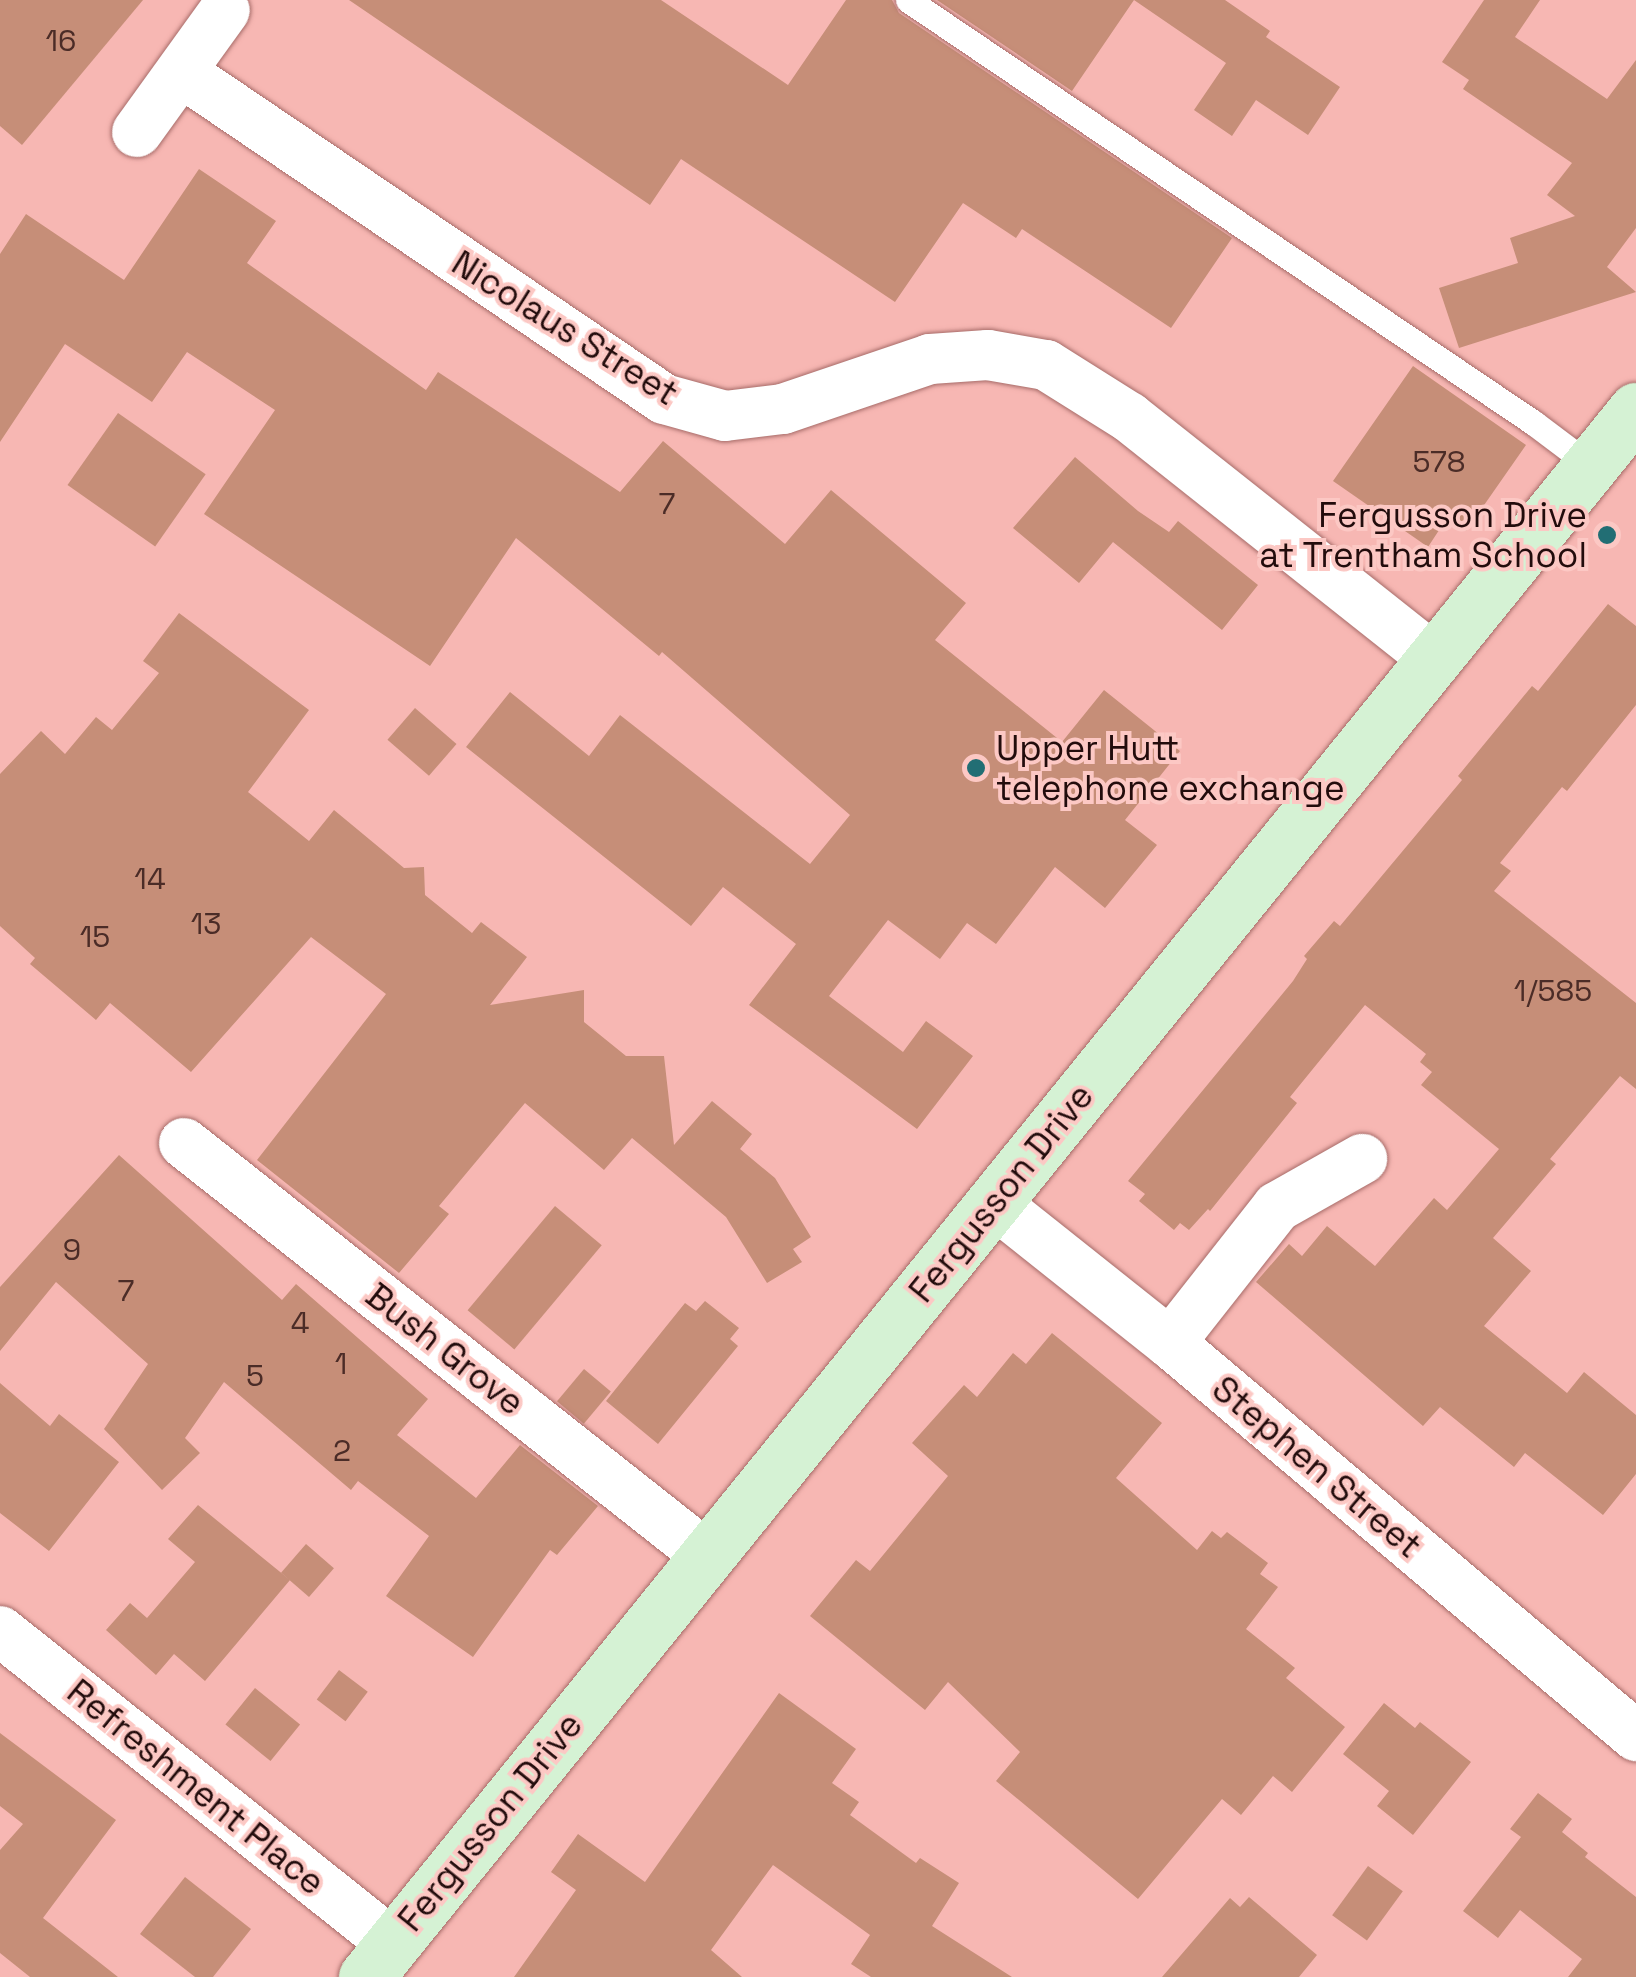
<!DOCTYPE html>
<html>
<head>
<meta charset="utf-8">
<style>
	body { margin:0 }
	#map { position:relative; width:1636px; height:1977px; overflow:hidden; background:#f7b7b3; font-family:"Space Grotesk",sans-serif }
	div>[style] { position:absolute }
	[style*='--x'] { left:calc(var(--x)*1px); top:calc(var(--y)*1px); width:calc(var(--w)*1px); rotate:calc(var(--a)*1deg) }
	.building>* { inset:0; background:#c68e78; transform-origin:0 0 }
	.roads { filter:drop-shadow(0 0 2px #a76c69) drop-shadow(0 0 2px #a76c69) }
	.lane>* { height:25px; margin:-12.5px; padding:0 12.5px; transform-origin:12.5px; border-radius:12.5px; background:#fff }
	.street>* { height:50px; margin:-25px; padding:0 25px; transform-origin:25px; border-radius:25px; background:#fff }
	.secondary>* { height:55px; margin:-27.5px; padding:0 27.5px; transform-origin:27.5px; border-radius:27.5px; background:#d5f2d4 }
	.dots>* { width:28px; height:28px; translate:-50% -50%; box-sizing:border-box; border:5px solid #fcc8c4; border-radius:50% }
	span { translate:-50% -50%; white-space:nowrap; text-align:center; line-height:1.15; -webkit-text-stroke:8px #fcc8c4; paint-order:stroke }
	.number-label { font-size:30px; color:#4b2c27 }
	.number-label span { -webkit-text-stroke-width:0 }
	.street-label { font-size:35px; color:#220c0c }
	.poi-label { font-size:35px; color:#220c0c }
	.right { translate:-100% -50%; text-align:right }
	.left { translate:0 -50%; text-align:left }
</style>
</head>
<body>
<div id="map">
	<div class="building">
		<div style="clip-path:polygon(0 0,143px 0,22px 145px,0 126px)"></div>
		<div style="clip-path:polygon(349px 0,661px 0,788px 85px,846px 0,892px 0,899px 13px,1232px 238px,1171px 328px,1022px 229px,1016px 238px,963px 203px,895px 302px,681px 159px,650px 205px)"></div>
		<div style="clip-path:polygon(937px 0,1225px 0,1270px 31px,1266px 37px,1340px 87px,1308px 135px,1256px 100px,1232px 136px,1194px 110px,1226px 63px,1134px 0,1072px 91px)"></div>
		<div style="clip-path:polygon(1484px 0,1540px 0,1515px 37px,1607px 99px,1636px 60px,1636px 228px,1607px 267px,1636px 292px,1459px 348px,1439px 288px,1518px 263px,1510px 238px,1575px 216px,1547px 195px,1572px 163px,1463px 89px,1469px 80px,1442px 62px)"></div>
		<div style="clip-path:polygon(199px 169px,276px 221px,247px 263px,426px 390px,438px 372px,620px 492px,663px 441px,785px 544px,831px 490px,966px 603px,935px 640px,1062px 742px,1104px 690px,1180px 751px,1125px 820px,1157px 845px,1105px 908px,1055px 867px,996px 944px,967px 923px,940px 959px,888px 920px,829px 996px,903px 1052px,926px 1021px,973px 1056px,917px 1129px,749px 1005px,796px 944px,723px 887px,691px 926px,466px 747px,510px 692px,589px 756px,620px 715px,810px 864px,850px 815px,662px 652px,659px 656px,516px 538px,430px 666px,204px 514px,275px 410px,187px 352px,152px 402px,65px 344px,0 442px,0 254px,26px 214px,124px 280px)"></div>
		<div style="clip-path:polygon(1413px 366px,1526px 445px,1466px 531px,1447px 518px,1428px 547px,1333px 481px)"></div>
		<div style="left:118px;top:413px;width:107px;height:88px;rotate:35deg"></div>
		<div style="clip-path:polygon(1075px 457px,1138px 511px,1169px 532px,1178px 521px,1258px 585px,1222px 630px,1113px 542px,1079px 583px,1013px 528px)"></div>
		<div style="clip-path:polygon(1608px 604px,1636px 626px,1636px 705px,1567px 791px,1562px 787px,1500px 863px,1511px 871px,1494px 891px,1636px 1003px,1636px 1089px,1620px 1076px,1550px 1159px,1556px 1164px,1493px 1238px,1531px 1271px,1484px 1326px,1567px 1393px,1584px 1372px,1636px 1415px,1636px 1474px,1603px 1515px,1525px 1453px,1514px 1467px,1440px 1407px,1423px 1426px,1256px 1282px,1289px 1244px,1302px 1256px,1327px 1226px,1375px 1266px,1434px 1198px,1447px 1210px,1499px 1149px,1421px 1085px,1432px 1072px,1420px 1062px,1426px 1054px,1365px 1005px,1290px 1097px,1297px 1103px,1210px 1211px,1208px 1209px,1189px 1230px,1180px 1223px,1174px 1230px,1139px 1201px,1145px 1194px,1128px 1181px,1293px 981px,1307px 959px,1304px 956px,1334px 921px,1340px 926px,1462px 780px,1458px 776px,1532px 686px,1538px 691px)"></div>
		<div style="clip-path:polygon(179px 613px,309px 710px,248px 792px,309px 841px,334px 810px,404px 868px,424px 867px,425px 895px,472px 933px,481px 922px,527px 957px,490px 1005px,584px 990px,584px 1022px,626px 1056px,664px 1056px,674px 1145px,712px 1101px,752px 1134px,740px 1149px,775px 1178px,811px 1237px,793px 1249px,802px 1262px,767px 1283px,726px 1217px,632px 1138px,604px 1170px,525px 1103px,439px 1206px,449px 1214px,399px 1273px,257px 1160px,386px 994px,311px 937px,191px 1072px,110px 1003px,96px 1020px,30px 964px,35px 958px,0 926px,0 774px,41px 731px,65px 754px,96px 717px,112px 730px,159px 673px,143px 661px)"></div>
		<div style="left:415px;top:708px;width:55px;height:42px;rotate:41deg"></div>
		<div style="clip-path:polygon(119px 1155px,282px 1300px,296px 1284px,428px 1399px,397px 1435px,476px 1498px,520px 1445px,598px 1506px,557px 1555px,550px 1550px,473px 1657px,386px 1596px,429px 1536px,358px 1481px,351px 1490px,224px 1382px,185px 1438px,200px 1453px,162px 1490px,104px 1429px,148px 1364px,56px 1282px,0 1351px,0 1287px)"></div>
		<div style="left:555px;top:1206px;width:61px;height:136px;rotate:40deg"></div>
		<div style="clip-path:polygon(705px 1301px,739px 1328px,730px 1339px,738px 1346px,658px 1444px,606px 1401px,685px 1303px,696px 1311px)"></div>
		<div style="clip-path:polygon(1052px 1333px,1162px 1423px,1116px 1478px,1197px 1550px,1212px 1531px,1221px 1538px,1227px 1532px,1268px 1563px,1260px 1574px,1278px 1587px,1246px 1629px,1295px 1668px,1286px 1678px,1345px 1727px,1292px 1792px,1273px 1776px,1241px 1815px,1222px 1799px,1138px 1899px,996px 1781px,1020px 1752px,948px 1682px,925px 1710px,810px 1616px,856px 1560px,870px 1571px,948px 1476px,912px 1443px,964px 1385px,977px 1397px,1013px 1353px,1026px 1364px)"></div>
		<div style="left:584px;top:1369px;width:35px;height:42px;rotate:40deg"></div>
		<div style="clip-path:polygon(0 1383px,50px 1426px,59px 1414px,119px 1462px,49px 1551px,0 1513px)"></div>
		<div style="clip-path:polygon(198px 1505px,290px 1580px,205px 1681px,174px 1654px,156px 1675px,106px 1630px,130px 1603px,147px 1618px,195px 1562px,168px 1539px)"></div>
		<div style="left:306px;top:1544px;width:37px;height:38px;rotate:41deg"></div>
		<div style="left:339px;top:1670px;width:36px;height:37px;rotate:37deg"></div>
		<div style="left:255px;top:1688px;width:58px;height:47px;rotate:39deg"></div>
		<div style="clip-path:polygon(779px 1693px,856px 1749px,832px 1783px,859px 1802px,850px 1815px,916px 1863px,920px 1858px,959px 1883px,932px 1926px,1012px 1977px,871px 1977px,851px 1964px,870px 1935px,773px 1865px,711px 1950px,742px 1977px,514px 1977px,576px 1890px,551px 1872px,578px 1834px,645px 1882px)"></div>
		<div style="clip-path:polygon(1384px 1703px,1415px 1728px,1420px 1722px,1471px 1762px,1413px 1835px,1377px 1806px,1389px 1791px,1343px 1754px)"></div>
		<div style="clip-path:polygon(0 1733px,116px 1820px,43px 1918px,118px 1977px,30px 1977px,0 1953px,0 1850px,23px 1824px,0 1806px)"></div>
		<div style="clip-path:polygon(1538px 1793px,1572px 1819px,1562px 1832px,1588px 1853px,1585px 1857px,1636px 1897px,1636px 1977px,1568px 1977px,1582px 1959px,1520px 1910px,1498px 1938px,1463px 1911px,1521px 1837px,1510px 1829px)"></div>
		<div style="left:1368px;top:1866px;width:43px;height:61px;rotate:36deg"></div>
		<div style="clip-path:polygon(185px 1877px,251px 1929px,213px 1977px,195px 1977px,140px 1934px)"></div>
		<div style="clip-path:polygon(1249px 1897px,1317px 1955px,1299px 1977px,1162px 1977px,1230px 1898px,1240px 1907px)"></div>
	</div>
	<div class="roads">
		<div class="lane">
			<div style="--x:908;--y:0;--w:756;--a:34.05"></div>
			<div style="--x:1534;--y:423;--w:71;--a:37"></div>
		</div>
		<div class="street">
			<div style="--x:181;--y:72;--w:583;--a:34.1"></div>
			<div style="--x:664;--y:399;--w:63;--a:15.6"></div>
			<div style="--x:725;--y:416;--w:58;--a:-6.9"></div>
			<div style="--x:783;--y:409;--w:155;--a:-18.8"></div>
			<div style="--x:930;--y:359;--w:58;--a:-3.9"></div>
			<div style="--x:988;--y:355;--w:59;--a:9.8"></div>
			<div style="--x:1046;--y:365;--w:98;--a:32.1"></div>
			<div style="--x:1129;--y:417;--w:389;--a:38.4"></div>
			<div style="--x:137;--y:132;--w:150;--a:-54.2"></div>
			<div style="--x:184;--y:1143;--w:665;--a:38.28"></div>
			<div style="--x:994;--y:1203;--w:225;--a:38.5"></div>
			<div style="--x:1170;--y:1343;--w:610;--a:40.14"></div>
			<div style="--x:1170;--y:1343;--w:173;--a:-51.8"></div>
			<div style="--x:1277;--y:1207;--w:98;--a:-29.5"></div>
			<div style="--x:0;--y:1631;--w:501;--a:38.52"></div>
		</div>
		<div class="secondary">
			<div style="--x:366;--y:1977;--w:2017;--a:-50.98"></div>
		</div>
	</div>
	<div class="dots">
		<div style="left:1607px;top:535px;background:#226e74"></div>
		<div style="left:976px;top:768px;background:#226e74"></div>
	</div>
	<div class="number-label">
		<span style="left:61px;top:41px">16</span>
		<span style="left:1439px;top:462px">578</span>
		<span style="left:667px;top:504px">7</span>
		<span style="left:150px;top:879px">14</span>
		<span style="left:206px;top:924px">13</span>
		<span style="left:95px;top:937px">15</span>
		<span style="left:1553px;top:991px">1/585</span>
		<span style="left:72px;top:1250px">9</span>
		<span style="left:126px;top:1291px">7</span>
		<span style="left:300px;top:1323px">4</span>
		<span style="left:341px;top:1364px">1</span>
		<span style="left:255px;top:1376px">5</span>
		<span style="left:342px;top:1451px">2</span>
	</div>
	<div class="street-label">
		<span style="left:565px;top:328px;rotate:32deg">Nicolaus Street</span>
		<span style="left:1001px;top:1193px;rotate:-51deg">Fergusson Drive</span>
		<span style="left:445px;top:1349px;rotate:38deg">Bush Grove</span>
		<span style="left:1317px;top:1467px;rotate:40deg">Stephen Street</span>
		<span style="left:196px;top:1787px;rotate:39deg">Refreshment Place</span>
		<span style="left:490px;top:1822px;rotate:-51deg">Fergusson Drive</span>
	</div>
	<div class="poi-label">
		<span class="right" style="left:1587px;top:535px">Fergusson Drive<br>at Trentham School</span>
		<span class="left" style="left:996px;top:768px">Upper Hutt<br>telephone exchange</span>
	</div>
</div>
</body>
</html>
